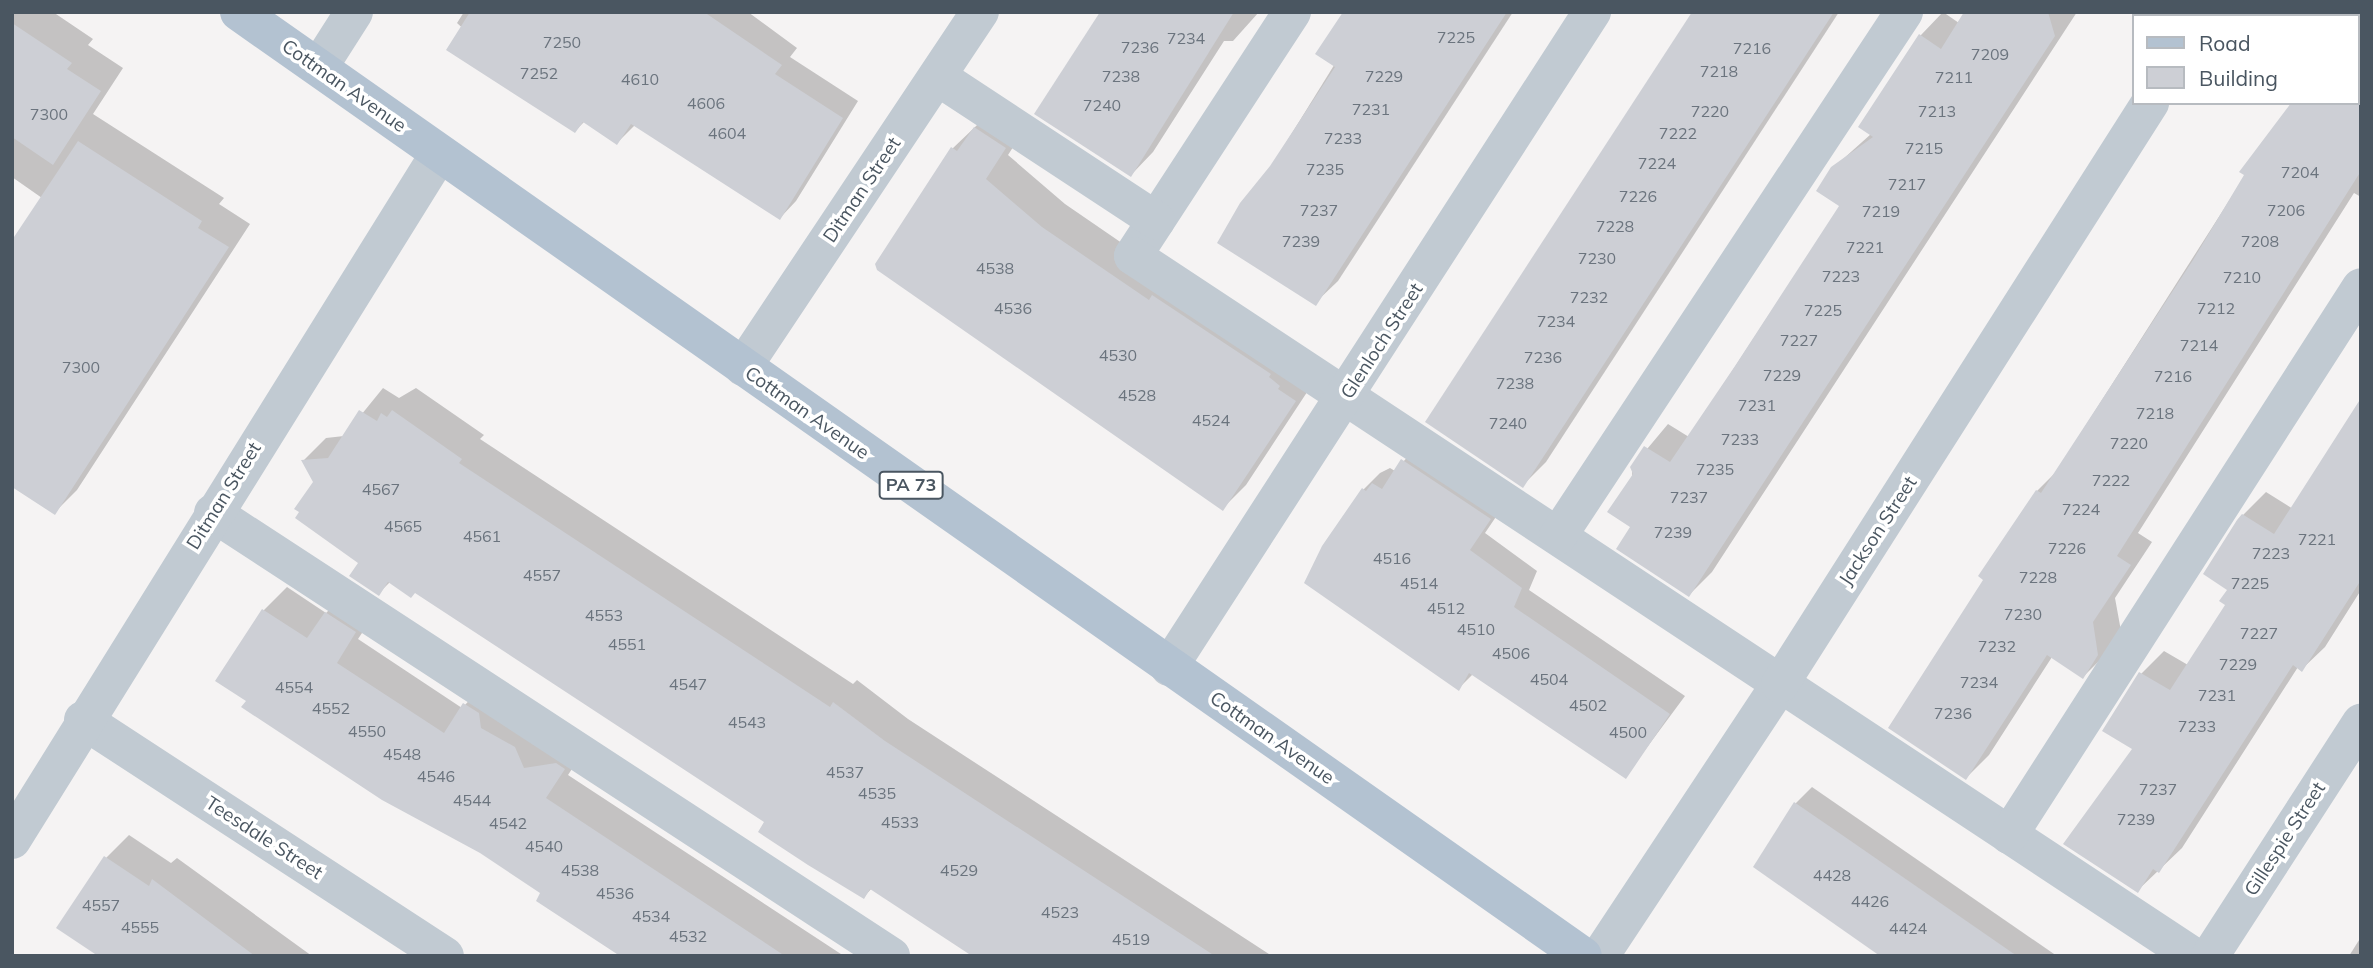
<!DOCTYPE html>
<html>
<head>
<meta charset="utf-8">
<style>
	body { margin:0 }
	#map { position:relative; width:2373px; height:968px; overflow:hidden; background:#f5f3f3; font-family:Mulish,sans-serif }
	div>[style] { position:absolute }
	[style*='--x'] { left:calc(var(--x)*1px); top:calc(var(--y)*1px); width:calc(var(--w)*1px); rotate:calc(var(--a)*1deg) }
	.shadow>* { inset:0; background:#0003 }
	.building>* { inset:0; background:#cdcfd5 }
	.minor>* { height:38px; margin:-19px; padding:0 19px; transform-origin:19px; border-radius:19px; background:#c1cad2 }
	.major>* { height:38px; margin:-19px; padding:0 19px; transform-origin:19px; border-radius:19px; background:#b3c2d1 }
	span { translate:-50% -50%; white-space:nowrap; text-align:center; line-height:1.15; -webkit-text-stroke:7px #fff; paint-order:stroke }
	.number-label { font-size:16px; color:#6b747e }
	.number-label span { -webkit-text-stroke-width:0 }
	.shield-label span { padding:2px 5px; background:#fff; border:2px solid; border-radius:5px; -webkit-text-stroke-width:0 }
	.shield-label { font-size:18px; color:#4a5661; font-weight:700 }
	.street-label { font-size:19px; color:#4a5661 }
	.frame { position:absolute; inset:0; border:14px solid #4a5661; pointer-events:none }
	.legend { position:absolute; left:2132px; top:14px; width:228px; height:91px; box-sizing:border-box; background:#fff; border:2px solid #b7bbc0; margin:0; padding:9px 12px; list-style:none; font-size:21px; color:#4a5661 }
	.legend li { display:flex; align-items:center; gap:14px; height:35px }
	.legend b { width:35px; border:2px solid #b7bbc0 }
</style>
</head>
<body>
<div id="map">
	<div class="shadow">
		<div style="clip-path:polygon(12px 12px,53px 12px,93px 39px,88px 45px,123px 68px,93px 114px,224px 198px,219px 204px,250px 224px,77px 490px,54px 513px,42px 198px,12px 177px)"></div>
		<div style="clip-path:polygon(464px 12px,748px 12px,797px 48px,790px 57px,858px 101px,796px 201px,780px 218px,635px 125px,617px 143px,585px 121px,575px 131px,457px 23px)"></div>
		<div style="clip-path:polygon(1102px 12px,1259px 12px,1233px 41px,1224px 41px,1153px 152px,1131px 175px)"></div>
		<div style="clip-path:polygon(1367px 12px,1513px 12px,1338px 281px,1315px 303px,1271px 167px)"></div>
		<div style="clip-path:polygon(1693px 12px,1839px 12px,1546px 462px,1523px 485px)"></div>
		<div style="clip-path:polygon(1943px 12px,1959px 23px,1967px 12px,2077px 12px,1712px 572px,1689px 595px,1633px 527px,1632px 467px,1668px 424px,1689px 437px,1841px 205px,1833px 168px,1871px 134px,1921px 35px)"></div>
		<div style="clip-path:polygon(2357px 46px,2361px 197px,2354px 193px,2138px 533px,2152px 542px,2115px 598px,2121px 631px,2106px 654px,2083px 677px,2052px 657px,1989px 755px,1966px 778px,1985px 580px,2037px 491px,2056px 472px,2259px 154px,2357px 103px)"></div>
		<div style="clip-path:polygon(998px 105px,1028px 124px,1008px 155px,1065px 204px,1317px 377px,1246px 485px,1223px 508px,952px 149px)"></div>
		<div style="clip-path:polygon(383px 388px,399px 398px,416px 388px,484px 435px,480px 439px,853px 684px,857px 680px,908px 719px,1272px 956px,976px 956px,872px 888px,864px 897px,766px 821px,416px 591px,390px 582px,379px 593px,304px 460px,326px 438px,344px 436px)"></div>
		<div style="clip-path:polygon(2361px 403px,2361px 590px,2325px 647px,2302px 669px,2298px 667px,2182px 848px,2137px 891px,2134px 748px,2141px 674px,2164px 651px,2188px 665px,2228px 605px,2243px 515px,2266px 492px,2293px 509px)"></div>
		<div style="clip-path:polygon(1419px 444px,1506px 502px,1485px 533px,1537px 571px,1529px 590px,1685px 696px,1625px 777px,1473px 674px,1458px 689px,1363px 490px,1380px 473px,1390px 468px,1395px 471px)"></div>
		<div style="clip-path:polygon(287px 587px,326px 613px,349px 590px,378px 609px,358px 639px,462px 708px,488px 681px,587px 746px,568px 775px,844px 956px,624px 956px,542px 892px,218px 681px,264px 610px)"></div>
		<div style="clip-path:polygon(1812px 787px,2057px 956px,1883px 956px,1755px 866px,1796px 803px)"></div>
		<div style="clip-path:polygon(129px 835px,171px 863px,177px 858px,312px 956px,116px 956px,106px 858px)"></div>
		<div style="clip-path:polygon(2361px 937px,2361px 956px,2349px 956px)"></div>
	</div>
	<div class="building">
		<div style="clip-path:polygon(470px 12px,704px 12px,782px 65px,775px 74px,843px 118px,780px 220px,631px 124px,617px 145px,583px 122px,575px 133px,446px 50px)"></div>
		<div style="clip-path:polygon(1100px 12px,1234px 12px,1131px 177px,1034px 114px)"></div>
		<div style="clip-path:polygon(1343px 12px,1507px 12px,1316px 306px,1217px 243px,1240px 203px,1270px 166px,1335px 67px,1315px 54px)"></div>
		<div style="clip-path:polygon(1692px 12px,1834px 12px,1523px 488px,1425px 422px)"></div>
		<div style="clip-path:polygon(1964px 12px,2048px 12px,2055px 36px,1689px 597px,1616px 549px,1630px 527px,1607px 512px,1633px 474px,1630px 467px,1644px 446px,1670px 462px,1735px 366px,1839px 206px,1816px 191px,1831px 167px,1873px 137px,1858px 127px,1919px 34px,1941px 49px)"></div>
		<div style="clip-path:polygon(12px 23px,72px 63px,67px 69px,101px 91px,53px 165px,12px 137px)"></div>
		<div style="clip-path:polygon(2291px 103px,2361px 103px,2361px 171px,2117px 556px,2131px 565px,2093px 622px,2098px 655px,2083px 679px,2047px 655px,1966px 780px,1888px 728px,1983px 580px,1978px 576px,2036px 490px,2041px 493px,2193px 260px,2244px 175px,2239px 172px)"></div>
		<div style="clip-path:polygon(974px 127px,1006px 148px,986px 179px,1042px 227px,1149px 300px,1152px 295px,1271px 374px,1269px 377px,1280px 386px,1278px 389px,1296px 401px,1223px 511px,877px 270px,875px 264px,951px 147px,957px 151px)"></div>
		<div style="clip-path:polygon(78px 141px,202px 221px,198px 228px,229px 247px,55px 515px,12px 487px,12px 240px)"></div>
		<div style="clip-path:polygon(2361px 398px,2361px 580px,2302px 672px,2293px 665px,2159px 873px,2153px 869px,2138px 893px,2063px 844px,2132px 749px,2102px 731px,2139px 672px,2170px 690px,2225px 605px,2219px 601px,2227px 590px,2203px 574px,2237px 520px,2242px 514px,2274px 534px)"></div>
		<div style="clip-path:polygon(359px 410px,377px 421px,381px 413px,387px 417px,392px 410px,462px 459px,459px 463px,830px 707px,833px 702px,885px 741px,1215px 956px,972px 956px,870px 889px,864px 899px,808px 865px,758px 832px,764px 822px,415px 593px,411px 598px,388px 582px,379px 596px,349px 576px,358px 563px,295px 518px,299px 512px,294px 509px,313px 482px,301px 460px,328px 458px)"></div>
		<div style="clip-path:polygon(1401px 459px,1491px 519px,1470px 550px,1522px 588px,1514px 607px,1670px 714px,1626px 779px,1469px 673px,1459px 691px,1304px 583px,1322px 546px,1362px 488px,1366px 491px,1372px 483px,1382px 489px)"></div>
		<div style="clip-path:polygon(262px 609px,307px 638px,325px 612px,356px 632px,337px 663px,444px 733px,463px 703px,479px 713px,481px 728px,515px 747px,524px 768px,556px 763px,565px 769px,546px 798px,785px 956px,620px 956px,536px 901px,540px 893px,480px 853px,382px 800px,241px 707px,246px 701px,215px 681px)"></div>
		<div style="clip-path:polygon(1794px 802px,1845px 837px,2017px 956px,1880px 956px,1753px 867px)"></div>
		<div style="clip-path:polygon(104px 856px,149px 886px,152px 879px,255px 956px,98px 956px,56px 928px)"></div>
	</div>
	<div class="minor">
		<div style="--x:1292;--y:12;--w:291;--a:123.1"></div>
		<div style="--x:1133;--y:256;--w:1270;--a:33.44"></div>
		<div style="--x:2206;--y:16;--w:4;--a:-63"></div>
		<div style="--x:319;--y:67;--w:65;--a:-57.5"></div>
		<div style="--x:938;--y:77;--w:261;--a:33.3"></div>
		<div style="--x:743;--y:367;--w:427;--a:-56.3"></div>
		<div style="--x:213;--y:513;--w:810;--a:33.16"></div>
		<div style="--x:1558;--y:536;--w:628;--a:-56.56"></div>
		<div style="--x:1169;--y:667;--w:780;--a:-57.15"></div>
		<div style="--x:83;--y:720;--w:432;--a:33.1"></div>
		<div style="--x:2009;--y:835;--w:651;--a:-57.29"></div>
		<div style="--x:12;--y:840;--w:808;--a:-58.1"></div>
		<div style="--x:1600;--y:956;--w:326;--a:-56.5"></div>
		<div style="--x:1780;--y:684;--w:689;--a:-57.51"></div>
		<div style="--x:2210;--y:956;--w:278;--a:-57.1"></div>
	</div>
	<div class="major">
		<div style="--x:239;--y:12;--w:1642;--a:35.08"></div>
	</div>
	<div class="number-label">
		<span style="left:1456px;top:37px">7225</span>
		<span style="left:1186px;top:38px">7234</span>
		<span style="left:562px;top:42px">7250</span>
		<span style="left:1140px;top:47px">7236</span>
		<span style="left:1752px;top:48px">7216</span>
		<span style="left:1990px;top:54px">7209</span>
		<span style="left:1719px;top:71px">7218</span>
		<span style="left:539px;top:73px">7252</span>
		<span style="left:1121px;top:76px">7238</span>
		<span style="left:1384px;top:76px">7229</span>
		<span style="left:1954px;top:77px">7211</span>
		<span style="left:640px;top:79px">4610</span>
		<span style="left:706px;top:103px">4606</span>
		<span style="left:1102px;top:105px">7240</span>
		<span style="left:1371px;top:109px">7231</span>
		<span style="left:1710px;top:111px">7220</span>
		<span style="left:1937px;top:111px">7213</span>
		<span style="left:49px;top:114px">7300</span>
		<span style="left:727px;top:133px">4604</span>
		<span style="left:1678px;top:133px">7222</span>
		<span style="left:1343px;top:138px">7233</span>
		<span style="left:1924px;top:148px">7215</span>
		<span style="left:1657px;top:163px">7224</span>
		<span style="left:1325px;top:169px">7235</span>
		<span style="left:2300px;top:172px">7204</span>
		<span style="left:1907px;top:184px">7217</span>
		<span style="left:1638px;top:196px">7226</span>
		<span style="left:1319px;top:210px">7237</span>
		<span style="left:2286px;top:210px">7206</span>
		<span style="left:1881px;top:211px">7219</span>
		<span style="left:1615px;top:226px">7228</span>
		<span style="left:1301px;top:241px">7239</span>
		<span style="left:2260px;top:241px">7208</span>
		<span style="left:1865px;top:247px">7221</span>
		<span style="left:1597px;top:258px">7230</span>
		<span style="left:995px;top:268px">4538</span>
		<span style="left:1841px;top:276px">7223</span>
		<span style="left:2242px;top:277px">7210</span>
		<span style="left:1589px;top:297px">7232</span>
		<span style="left:1013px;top:308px">4536</span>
		<span style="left:2216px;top:308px">7212</span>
		<span style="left:1823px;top:310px">7225</span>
		<span style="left:1556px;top:321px">7234</span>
		<span style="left:1799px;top:340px">7227</span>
		<span style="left:2199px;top:345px">7214</span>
		<span style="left:1118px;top:355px">4530</span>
		<span style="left:1543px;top:357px">7236</span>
		<span style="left:81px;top:367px">7300</span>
		<span style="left:1782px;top:375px">7229</span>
		<span style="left:2173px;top:376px">7216</span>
		<span style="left:1515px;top:383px">7238</span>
		<span style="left:1137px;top:395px">4528</span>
		<span style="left:1757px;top:405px">7231</span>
		<span style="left:2155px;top:413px">7218</span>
		<span style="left:1211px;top:420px">4524</span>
		<span style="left:1508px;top:423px">7240</span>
		<span style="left:1740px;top:439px">7233</span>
		<span style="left:2129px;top:443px">7220</span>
		<span style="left:1715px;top:469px">7235</span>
		<span style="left:2111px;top:480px">7222</span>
		<span style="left:381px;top:489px">4567</span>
		<span style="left:1689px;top:497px">7237</span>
		<span style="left:2081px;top:509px">7224</span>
		<span style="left:403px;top:526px">4565</span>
		<span style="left:1673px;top:532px">7239</span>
		<span style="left:482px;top:536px">4561</span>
		<span style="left:2317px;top:539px">7221</span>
		<span style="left:2067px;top:548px">7226</span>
		<span style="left:2271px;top:553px">7223</span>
		<span style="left:1392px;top:558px">4516</span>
		<span style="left:542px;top:575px">4557</span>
		<span style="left:2038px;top:577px">7228</span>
		<span style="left:1419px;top:583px">4514</span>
		<span style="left:2250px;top:583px">7225</span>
		<span style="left:1446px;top:608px">4512</span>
		<span style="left:2023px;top:614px">7230</span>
		<span style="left:604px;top:615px">4553</span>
		<span style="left:1476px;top:629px">4510</span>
		<span style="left:2259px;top:633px">7227</span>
		<span style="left:627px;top:644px">4551</span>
		<span style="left:1997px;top:646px">7232</span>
		<span style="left:1511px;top:653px">4506</span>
		<span style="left:2238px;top:664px">7229</span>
		<span style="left:1549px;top:679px">4504</span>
		<span style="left:1979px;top:682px">7234</span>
		<span style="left:688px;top:684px">4547</span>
		<span style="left:294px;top:687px">4554</span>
		<span style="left:2217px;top:695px">7231</span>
		<span style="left:1588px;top:705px">4502</span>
		<span style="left:331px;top:708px">4552</span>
		<span style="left:1953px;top:713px">7236</span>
		<span style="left:747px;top:722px">4543</span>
		<span style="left:2197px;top:726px">7233</span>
		<span style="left:367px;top:731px">4550</span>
		<span style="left:1628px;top:732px">4500</span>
		<span style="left:402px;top:754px">4548</span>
		<span style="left:845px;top:772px">4537</span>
		<span style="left:436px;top:776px">4546</span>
		<span style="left:2158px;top:789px">7237</span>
		<span style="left:877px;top:793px">4535</span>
		<span style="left:472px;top:800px">4544</span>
		<span style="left:2136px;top:819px">7239</span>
		<span style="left:900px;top:822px">4533</span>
		<span style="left:508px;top:823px">4542</span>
		<span style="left:544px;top:846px">4540</span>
		<span style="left:580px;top:870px">4538</span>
		<span style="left:959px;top:870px">4529</span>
		<span style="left:1832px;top:875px">4428</span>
		<span style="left:615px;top:893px">4536</span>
		<span style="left:1870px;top:901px">4426</span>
		<span style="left:101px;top:905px">4557</span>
		<span style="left:1060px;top:912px">4523</span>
		<span style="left:651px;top:916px">4534</span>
		<span style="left:140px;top:927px">4555</span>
		<span style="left:1908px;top:928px">4424</span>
		<span style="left:688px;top:936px">4532</span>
		<span style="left:1131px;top:939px">4519</span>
	</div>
	<div class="shield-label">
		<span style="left:911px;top:485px">PA 73</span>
	</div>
	<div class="street-label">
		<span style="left:344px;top:86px;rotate:35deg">Cottman Avenue</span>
		<span style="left:862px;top:190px;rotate:-56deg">Ditman Street</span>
		<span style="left:1382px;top:341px;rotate:-57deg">Glenloch Street</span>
		<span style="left:807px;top:413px;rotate:35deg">Cottman Avenue</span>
		<span style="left:224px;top:496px;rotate:-58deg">Ditman Street</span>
		<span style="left:1878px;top:531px;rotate:-57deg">Jackson Street</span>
		<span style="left:1272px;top:738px;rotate:35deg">Cottman Avenue</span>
		<span style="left:264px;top:838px;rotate:33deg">Teesdale Street</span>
		<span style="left:2285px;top:839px;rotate:-57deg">Gillespie Street</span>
	</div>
	<div class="frame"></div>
	<ul class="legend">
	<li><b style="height:9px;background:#b3c2d1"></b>Road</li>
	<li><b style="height:19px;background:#cdcfd5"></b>Building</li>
	</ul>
</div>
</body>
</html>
